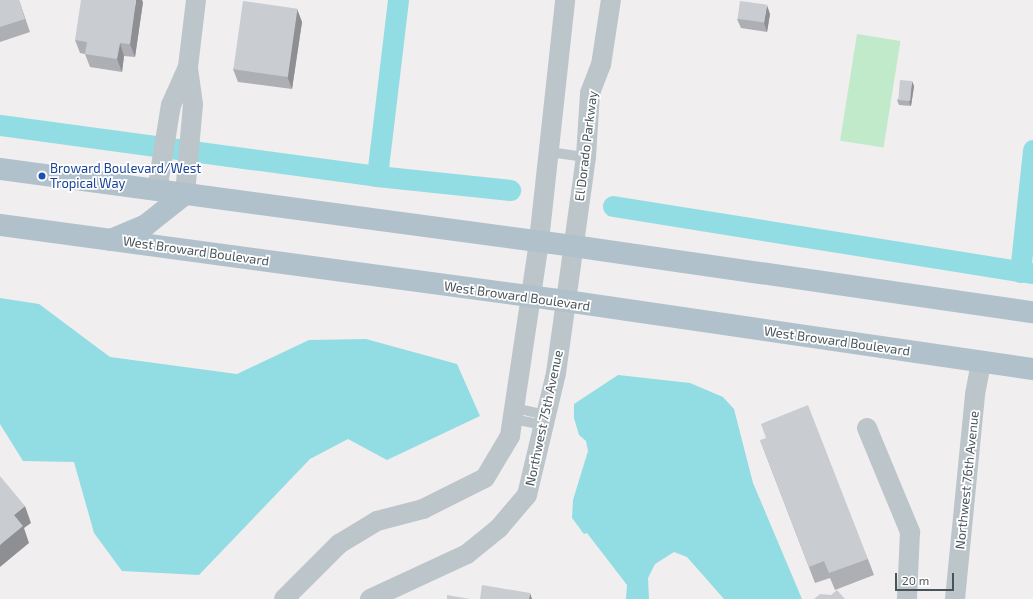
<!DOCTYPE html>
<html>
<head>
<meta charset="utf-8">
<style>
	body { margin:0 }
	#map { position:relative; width:1033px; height:599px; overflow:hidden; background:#f1eeef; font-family:"Exo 2",sans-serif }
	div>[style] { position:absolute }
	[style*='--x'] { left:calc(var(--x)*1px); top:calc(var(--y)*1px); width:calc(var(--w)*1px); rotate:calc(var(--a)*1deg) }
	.green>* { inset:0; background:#c1eacb; transform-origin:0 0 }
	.water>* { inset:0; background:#92dde3 }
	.canal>* { height:21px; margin:-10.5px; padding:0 10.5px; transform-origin:10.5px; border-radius:10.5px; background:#92dde3 }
	.lane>* { height:10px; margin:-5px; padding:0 5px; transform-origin:5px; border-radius:5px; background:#bbc5ca }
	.street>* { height:20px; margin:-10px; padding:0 10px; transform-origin:10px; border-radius:10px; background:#bbc5ca }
	.primary>* { height:22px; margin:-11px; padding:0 11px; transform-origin:11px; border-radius:11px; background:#b1c1cb }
	.wall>* { inset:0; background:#adafb4 }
	.shaded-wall>* { inset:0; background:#8d8f92 }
	.building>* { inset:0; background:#c9ccd1; transform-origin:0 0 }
	.dots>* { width:11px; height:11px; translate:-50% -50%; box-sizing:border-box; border:2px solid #fff; border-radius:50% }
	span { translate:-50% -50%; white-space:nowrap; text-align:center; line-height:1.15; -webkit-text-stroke:3.5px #fff; paint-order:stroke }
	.street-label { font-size:13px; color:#48545a }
	.transit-label { font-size:13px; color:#164399 }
	.left { translate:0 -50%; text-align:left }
	.scale { position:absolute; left:895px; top:573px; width:59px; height:18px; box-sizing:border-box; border:2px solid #48545a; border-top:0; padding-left:5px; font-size:12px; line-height:14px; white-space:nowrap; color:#48545a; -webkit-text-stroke:3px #fff; paint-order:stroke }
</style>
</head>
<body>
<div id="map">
	<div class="green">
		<div style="left:857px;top:34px;width:44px;height:108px;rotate:9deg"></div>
	</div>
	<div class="water">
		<div style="clip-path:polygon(0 298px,39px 304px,110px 357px,237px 374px,309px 340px,366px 339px,457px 364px,480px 416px,387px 460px,348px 439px,310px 459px,199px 575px,122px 571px,94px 533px,74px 462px,23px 461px,0 424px)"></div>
		<div style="clip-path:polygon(618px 375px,690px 383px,723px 397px,734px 409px,753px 483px,802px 599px,724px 599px,687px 557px,674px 552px,655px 564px,648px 578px,649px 599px,626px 599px,627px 585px,587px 533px,584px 534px,572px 518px,573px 500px,588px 451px,586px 441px,579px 435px,574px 418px,574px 404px)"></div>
	</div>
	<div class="canal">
		<div style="--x:0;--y:125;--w:380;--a:7.7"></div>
		<div style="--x:377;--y:176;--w:134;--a:6"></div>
		<div style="--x:377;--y:176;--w:177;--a:-83.2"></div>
		<div style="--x:613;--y:206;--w:425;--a:9.1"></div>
		<div style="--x:1020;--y:272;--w:123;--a:-83.9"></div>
	</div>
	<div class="lane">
		<div style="--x:549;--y:152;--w:37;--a:8"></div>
		<div style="--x:515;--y:408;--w:32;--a:13"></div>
		<div style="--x:513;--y:419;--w:32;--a:11"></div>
	</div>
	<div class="street">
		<div style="--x:157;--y:191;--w:87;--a:-80.8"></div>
		<div style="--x:171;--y:105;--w:42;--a:-65.9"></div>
		<div style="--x:185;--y:194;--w:90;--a:-84.9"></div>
		<div style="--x:193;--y:104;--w:37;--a:-98"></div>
		<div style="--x:188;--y:67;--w:67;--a:-83.2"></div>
		<div style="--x:867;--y:428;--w:113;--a:67.5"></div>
		<div style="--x:910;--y:532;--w:67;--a:92.6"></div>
		<div style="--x:284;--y:599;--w:78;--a:-45"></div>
		<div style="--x:339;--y:544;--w:44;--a:-31.2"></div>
		<div style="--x:377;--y:521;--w:48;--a:-14.6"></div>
		<div style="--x:423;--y:509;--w:69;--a:-26.6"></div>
		<div style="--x:485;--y:478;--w:49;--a:-59.2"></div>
		<div style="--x:510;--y:436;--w:197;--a:-81.5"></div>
		<div style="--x:539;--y:241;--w:242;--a:-83.8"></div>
		<div style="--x:370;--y:599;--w:107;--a:-24.9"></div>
		<div style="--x:467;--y:554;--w:41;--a:-39.1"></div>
		<div style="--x:499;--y:528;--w:43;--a:-49.7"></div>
		<div style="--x:527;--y:495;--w:125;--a:-76.6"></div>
		<div style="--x:556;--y:373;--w:218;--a:-82.1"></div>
		<div style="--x:586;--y:157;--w:64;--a:-86.4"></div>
		<div style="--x:590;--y:93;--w:30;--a:-69"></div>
		<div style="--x:601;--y:65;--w:66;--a:-81.3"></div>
		<div style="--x:955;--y:599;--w:206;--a:-84.4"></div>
		<div style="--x:975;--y:394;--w:33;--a:-79"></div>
	</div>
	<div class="primary">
		<div style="--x:0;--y:169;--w:578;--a:7.65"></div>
		<div style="--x:573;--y:246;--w:465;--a:8.2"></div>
		<div style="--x:0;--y:225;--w:571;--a:7.65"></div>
		<div style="--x:566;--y:301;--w:472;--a:8.3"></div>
		<div style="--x:111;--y:240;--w:38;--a:-23"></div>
		<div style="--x:146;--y:225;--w:50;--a:-38.5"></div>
	</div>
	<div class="wall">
		<div style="clip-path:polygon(0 0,19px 0,30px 32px,0 42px)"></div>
		<div style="clip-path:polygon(143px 2px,135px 57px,124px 56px,122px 72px,90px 67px,85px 54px,80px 53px,75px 40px)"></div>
		<div style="clip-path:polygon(297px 9px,302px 22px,292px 89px,238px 82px,233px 69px)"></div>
		<div style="clip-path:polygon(770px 14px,767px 32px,741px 28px,737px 19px)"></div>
		<div style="clip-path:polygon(914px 86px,911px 106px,899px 105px,897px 100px)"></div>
		<div style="clip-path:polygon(760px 440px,868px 559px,874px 575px,835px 590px,830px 578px,815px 583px)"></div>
	</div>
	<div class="shaded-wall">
		<div style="clip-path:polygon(136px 0,142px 0,143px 2px,135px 57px,130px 44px)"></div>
		<div style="clip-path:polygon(767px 5px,770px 14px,767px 32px,764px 23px)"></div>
		<div style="clip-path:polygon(297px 9px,302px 22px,292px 89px,287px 76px)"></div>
		<div style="clip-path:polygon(120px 43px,124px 56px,122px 72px,117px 59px)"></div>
		<div style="clip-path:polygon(912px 81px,914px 86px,911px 106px,909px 102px)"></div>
		<div style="clip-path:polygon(25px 506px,31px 523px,24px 528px,29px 543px,0 567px,0 545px,14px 515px)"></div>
		<div style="clip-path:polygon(530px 593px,532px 599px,529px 599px)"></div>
	</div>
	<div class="building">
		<div style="clip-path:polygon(0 0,19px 0,25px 19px,0 27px)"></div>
		<div style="clip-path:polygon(81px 0,136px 0,130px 44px,120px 43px,117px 59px,85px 54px,87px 42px,75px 40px)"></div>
		<div style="left:243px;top:1px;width:55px;height:69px;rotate:8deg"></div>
		<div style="left:740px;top:1px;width:27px;height:18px;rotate:8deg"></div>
		<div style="left:900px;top:80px;width:12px;height:20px;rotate:5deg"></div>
		<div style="clip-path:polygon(808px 405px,868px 559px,829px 573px,824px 561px,809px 567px,760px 440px,766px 438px,761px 424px)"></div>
		<div style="clip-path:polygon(0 476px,25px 506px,14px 515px,23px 526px,0 545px)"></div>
		<div style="clip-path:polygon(482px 585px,530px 593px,529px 599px,480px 599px)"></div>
		<div style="clip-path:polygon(837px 590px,845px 599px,814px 599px,820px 594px,831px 595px)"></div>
		<div style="clip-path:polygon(447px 595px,470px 599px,447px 599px)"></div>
	</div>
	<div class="dots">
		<div style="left:42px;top:176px;background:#1a4fb4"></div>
	</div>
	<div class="street-label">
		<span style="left:586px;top:146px;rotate:-83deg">El Dorado Parkway</span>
		<span style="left:196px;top:251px;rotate:8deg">West Broward Boulevard</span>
		<span style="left:517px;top:296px;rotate:8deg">West Broward Boulevard</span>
		<span style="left:837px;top:341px;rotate:8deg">West Broward Boulevard</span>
		<span style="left:544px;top:418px;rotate:-78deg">Northwest 75th Avenue</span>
		<span style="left:967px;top:480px;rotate:-84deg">Northwest 76th Avenue</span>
	</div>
	<div class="transit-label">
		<span class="left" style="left:50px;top:176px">Broward Boulevard/West<br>Tropical Way</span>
	</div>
	<div class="scale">20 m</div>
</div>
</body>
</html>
